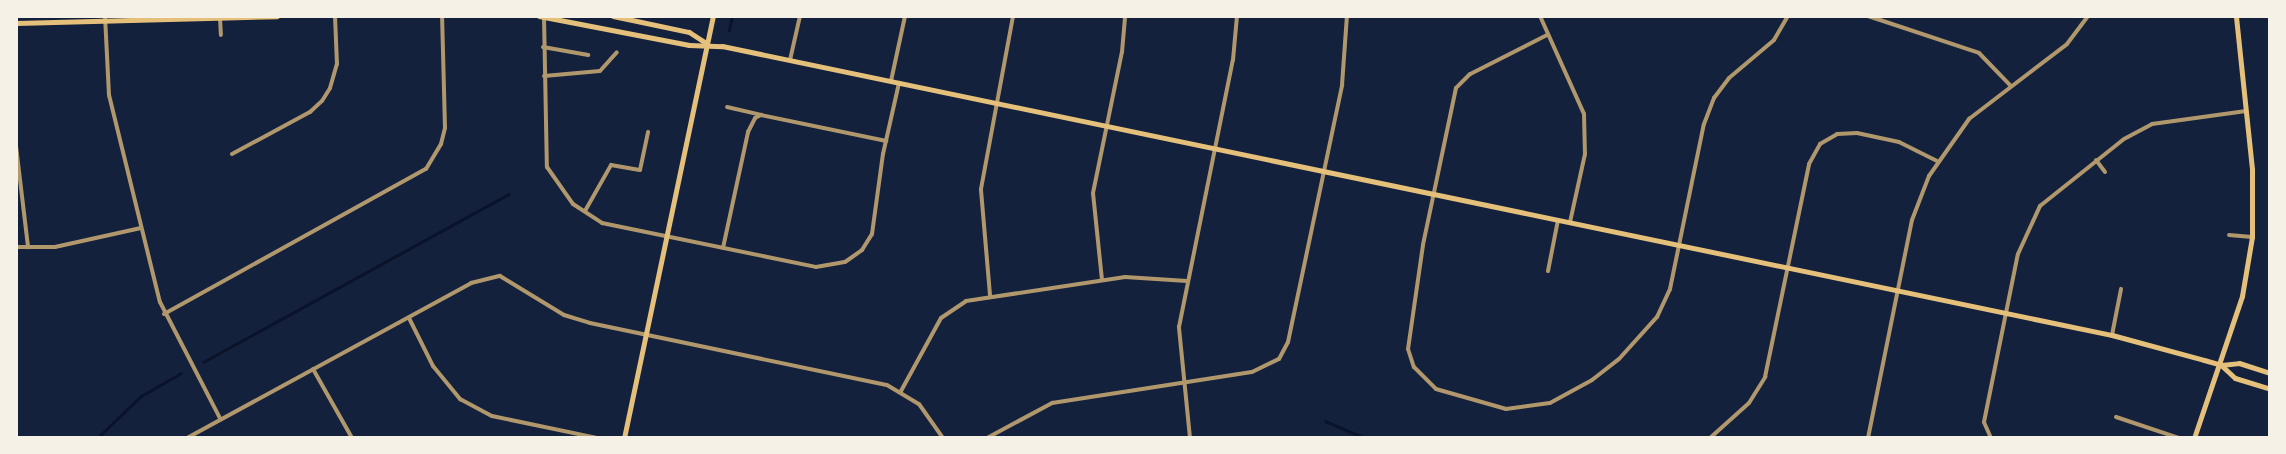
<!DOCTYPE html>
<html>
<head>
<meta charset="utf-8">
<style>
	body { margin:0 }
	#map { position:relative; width:2286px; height:454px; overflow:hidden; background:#14213d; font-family:"Public Sans",sans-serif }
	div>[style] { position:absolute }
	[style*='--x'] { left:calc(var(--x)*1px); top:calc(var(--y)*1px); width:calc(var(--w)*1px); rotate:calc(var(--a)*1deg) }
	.stream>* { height:3px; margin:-1.5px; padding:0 1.5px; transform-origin:1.5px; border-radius:1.5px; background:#0b132b }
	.minor>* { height:4px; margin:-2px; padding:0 2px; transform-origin:2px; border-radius:2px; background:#b1986c }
	.secondary>* { height:5px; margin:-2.5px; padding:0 2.5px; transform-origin:2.5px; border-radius:2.5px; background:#e5c07b }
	span { translate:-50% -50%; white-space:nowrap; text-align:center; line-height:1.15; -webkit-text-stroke:4.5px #f6f1e7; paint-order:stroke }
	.frame { position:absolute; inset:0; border:18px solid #f6f1e7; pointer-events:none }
</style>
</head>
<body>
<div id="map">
	<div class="stream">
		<div style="--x:729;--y:30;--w:14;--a:-78"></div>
		<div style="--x:203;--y:362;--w:349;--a:-28.8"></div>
		<div style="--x:1325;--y:421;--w:43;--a:23"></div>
		<div style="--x:97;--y:438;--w:61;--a:-43.7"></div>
		<div style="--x:141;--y:396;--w:46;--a:-29.9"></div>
	</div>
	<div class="minor">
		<div style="--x:105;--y:16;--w:79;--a:87.1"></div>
		<div style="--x:109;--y:95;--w:213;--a:76.2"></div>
		<div style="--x:160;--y:302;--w:131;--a:62.7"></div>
		<div style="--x:1540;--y:16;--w:107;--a:65.8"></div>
		<div style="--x:1584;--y:114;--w:40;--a:88.6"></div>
		<div style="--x:1585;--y:154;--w:70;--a:102.4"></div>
		<div style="--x:1868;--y:16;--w:117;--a:18.4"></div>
		<div style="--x:1979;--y:53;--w:45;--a:45.9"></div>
		<div style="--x:544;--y:17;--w:150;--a:88.9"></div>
		<div style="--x:547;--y:167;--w:45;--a:54.9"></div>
		<div style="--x:573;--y:204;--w:35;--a:33"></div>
		<div style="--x:602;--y:223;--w:218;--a:11.6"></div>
		<div style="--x:816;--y:267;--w:29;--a:-10"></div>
		<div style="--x:845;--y:262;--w:21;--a:-35"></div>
		<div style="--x:862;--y:250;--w:19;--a:-58"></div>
		<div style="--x:872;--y:234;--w:81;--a:-82.2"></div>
		<div style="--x:883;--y:154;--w:73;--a:-77.3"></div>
		<div style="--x:220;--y:18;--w:17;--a:87"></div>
		<div style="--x:1547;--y:35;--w:86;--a:153.1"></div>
		<div style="--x:1470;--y:74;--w:20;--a:135"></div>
		<div style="--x:1456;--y:88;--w:160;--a:101.9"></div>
		<div style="--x:1423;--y:245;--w:105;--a:98.2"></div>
		<div style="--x:1408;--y:349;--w:19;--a:72"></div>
		<div style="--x:1414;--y:367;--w:31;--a:45"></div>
		<div style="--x:1436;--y:389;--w:73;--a:15.9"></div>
		<div style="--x:1506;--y:409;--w:44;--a:-7.8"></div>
		<div style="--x:1550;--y:403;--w:48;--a:-28.7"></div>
		<div style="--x:1592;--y:380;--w:34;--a:-38"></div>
		<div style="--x:1619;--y:359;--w:57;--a:-47.9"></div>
		<div style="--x:1657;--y:317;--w:31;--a:-65"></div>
		<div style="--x:1670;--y:289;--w:168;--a:-78.4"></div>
		<div style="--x:1704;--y:124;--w:28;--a:-69"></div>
		<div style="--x:1714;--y:98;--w:25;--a:-53"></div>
		<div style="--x:1729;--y:78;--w:59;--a:-40.2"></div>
		<div style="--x:1774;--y:40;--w:28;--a:-60"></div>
		<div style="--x:543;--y:47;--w:46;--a:10.1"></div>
		<div style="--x:790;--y:60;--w:45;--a:-77.2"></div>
		<div style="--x:544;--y:76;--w:56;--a:-5.1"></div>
		<div style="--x:600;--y:71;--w:25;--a:-48"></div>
		<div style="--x:891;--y:81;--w:66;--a:-77.8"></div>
		<div style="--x:727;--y:107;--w:35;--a:13"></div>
		<div style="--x:16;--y:146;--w:102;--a:83.2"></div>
		<div style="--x:232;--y:154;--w:89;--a:-28.3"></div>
		<div style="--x:310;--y:112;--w:16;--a:-43"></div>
		<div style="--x:322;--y:101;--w:15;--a:-58"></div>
		<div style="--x:330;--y:88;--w:25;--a:-74"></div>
		<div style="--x:337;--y:64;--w:48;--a:-92.4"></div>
		<div style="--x:2096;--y:160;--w:15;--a:53"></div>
		<div style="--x:585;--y:211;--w:53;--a:-60.5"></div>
		<div style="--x:611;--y:165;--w:29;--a:10"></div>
		<div style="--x:640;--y:170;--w:39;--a:-78"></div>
		<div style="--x:2229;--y:235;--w:23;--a:5"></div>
		<div style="--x:16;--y:247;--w:39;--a:0"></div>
		<div style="--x:55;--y:247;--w:88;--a:-12.5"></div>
		<div style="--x:723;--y:248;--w:119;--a:-77.8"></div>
		<div style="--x:748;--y:132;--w:16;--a:-63"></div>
		<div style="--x:755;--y:118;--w:7;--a:-27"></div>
		<div style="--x:761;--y:115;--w:128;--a:11.7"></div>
		<div style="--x:1548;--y:271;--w:52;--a:-78.9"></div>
		<div style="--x:1102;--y:280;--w:87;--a:-95.9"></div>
		<div style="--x:1093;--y:193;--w:144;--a:-78.4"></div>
		<div style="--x:1122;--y:52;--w:36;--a:-85"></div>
		<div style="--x:990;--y:295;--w:106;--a:-94.9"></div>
		<div style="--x:981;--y:189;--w:176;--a:-79.5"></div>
		<div style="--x:164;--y:314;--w:299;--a:-29"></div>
		<div style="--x:426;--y:169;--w:29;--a:-59"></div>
		<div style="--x:441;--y:144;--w:16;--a:-76"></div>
		<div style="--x:445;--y:128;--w:112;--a:-91.5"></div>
		<div style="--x:409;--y:318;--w:54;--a:63.4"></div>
		<div style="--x:433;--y:366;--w:43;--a:50.7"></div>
		<div style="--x:460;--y:399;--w:36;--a:28"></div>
		<div style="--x:492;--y:416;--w:107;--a:11.8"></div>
		<div style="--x:2112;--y:335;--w:47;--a:-78.9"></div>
		<div style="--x:313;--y:369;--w:79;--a:60.5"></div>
		<div style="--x:901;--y:391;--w:83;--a:-61.3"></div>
		<div style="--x:941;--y:318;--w:30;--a:-34"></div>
		<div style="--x:966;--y:301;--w:161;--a:-8.6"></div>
		<div style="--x:1125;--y:277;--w:62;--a:3.7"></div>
		<div style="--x:2116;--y:417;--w:66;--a:18.4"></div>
		<div style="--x:187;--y:438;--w:324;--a:-28.6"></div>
		<div style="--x:471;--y:283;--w:30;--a:-14"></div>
		<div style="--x:500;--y:276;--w:75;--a:31.4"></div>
		<div style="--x:564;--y:315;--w:27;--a:17"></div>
		<div style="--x:590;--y:323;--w:303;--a:11.8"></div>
		<div style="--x:887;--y:385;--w:37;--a:31"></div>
		<div style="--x:919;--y:404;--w:42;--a:54.8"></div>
		<div style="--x:987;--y:438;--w:74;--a:-28.3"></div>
		<div style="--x:1052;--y:403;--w:202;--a:-8.8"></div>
		<div style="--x:1252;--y:372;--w:30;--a:-26"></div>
		<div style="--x:1279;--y:359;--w:19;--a:-62"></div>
		<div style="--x:1288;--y:342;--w:263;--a:-78.1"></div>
		<div style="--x:1342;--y:85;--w:69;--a:-85.9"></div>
		<div style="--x:1190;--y:438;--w:112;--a:-95.7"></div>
		<div style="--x:1179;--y:327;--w:272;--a:-78.6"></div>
		<div style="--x:1233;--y:60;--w:44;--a:-84.8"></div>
		<div style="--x:1710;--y:438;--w:52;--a:-41.9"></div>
		<div style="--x:1749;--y:403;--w:31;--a:-58"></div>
		<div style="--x:1765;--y:377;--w:217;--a:-78.3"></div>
		<div style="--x:1809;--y:164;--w:23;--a:-61"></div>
		<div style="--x:1820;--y:144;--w:20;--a:-30"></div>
		<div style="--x:1837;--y:134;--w:20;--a:-3"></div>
		<div style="--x:1857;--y:133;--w:43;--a:12.1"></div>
		<div style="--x:1899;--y:142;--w:42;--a:26.6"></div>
		<div style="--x:1868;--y:438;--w:222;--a:-78.6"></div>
		<div style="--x:1912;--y:220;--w:47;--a:-68.9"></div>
		<div style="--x:1929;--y:176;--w:70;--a:-54.9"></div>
		<div style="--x:1969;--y:119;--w:123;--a:-37.4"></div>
		<div style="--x:2067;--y:44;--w:35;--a:-53"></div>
		<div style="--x:1991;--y:438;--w:17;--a:-114"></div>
		<div style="--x:1984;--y:422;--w:171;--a:-78.6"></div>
		<div style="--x:2018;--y:254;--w:53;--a:-65.4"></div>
		<div style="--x:2040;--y:206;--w:107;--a:-38.6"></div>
		<div style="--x:2124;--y:139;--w:32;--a:-28"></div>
		<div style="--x:2152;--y:124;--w:95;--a:-7.9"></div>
	</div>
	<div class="secondary">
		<div style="--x:539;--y:16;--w:153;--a:10.9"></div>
		<div style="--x:689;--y:45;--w:33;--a:2"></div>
		<div style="--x:722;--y:46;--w:1420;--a:11.75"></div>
		<div style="--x:2112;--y:335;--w:95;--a:15.2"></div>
		<div style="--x:2204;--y:360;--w:18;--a:16"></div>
		<div style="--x:2221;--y:365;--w:19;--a:43"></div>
		<div style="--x:2235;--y:378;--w:37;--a:17"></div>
		<div style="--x:613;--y:16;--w:78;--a:11.9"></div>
		<div style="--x:689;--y:32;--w:20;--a:33"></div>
		<div style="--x:16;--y:23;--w:261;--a:-1.5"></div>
		<div style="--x:2221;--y:365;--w:18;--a:-6"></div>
		<div style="--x:2239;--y:363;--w:33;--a:18"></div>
		<div style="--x:624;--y:438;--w:431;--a:-78.1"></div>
		<div style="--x:2194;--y:438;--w:150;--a:-71.3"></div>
		<div style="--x:2242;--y:296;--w:60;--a:-80.4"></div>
		<div style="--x:2252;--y:237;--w:68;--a:-90"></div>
		<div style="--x:2252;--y:169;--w:154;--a:-96"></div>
	</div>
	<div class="frame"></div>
</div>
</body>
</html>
